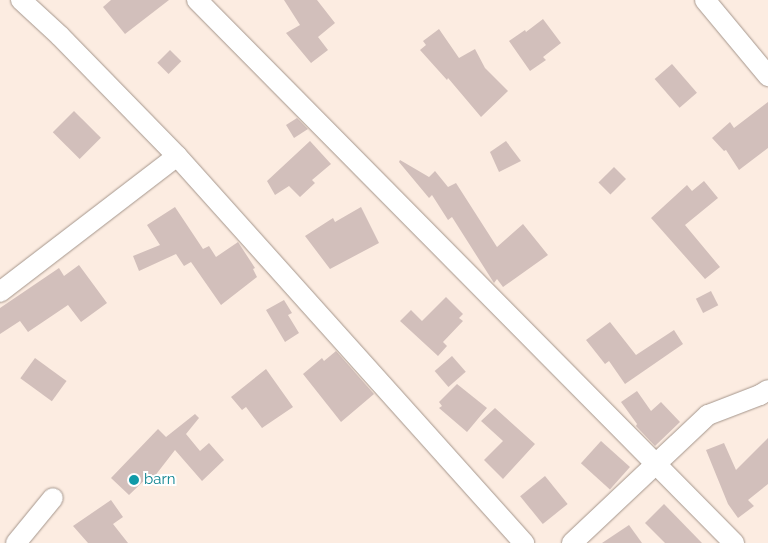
<!DOCTYPE html>
<html>
<head>
<meta charset="utf-8">
<style>
	body { margin:0 }
	#map { position:relative; width:768px; height:543px; overflow:hidden; background:#fcece1; font-family:Raleway,sans-serif }
	div>[style] { position:absolute }
	[style*='--x'] { left:calc(var(--x)*1px); top:calc(var(--y)*1px); width:calc(var(--w)*1px); rotate:calc(var(--a)*1deg) }
	.building>* { inset:0; background:#d2bfbb; transform-origin:0 0 }
	.roads { filter:drop-shadow(0 0 1px #a4958b) drop-shadow(0 0 1px #a4958b) }
	.street>* { height:20px; margin:-10px; padding:0 10px; transform-origin:10px; border-radius:10px; background:#fff }
	.dots>* { width:14px; height:14px; translate:-50% -50%; box-sizing:border-box; border:2px solid #fff; border-radius:50% }
	span { translate:-50% -50%; white-space:nowrap; text-align:center; line-height:1.15; -webkit-text-stroke:4px #fff; paint-order:stroke }
	.culture-label { font-size:15px; color:#0d838f }
	.left { translate:0 -50%; text-align:left }
</style>
</head>
<body>
<div id="map">
	<div class="building">
		<div style="clip-path:polygon(111px 0,169px 0,125px 34px,103px 7px)"></div>
		<div style="clip-path:polygon(284px 0,317px 0,335px 23px,318px 37px,328px 50px,311px 63px,286px 33px,300px 25px)"></div>
		<div style="clip-path:polygon(543px 19px,561px 43px,543px 57px,546px 60px,530px 71px,509px 41px,525px 30px,526px 32px)"></div>
		<div style="clip-path:polygon(439px 29px,459px 58px,475px 49px,485px 68px,508px 91px,481px 117px,448px 78px,447px 80px,420px 50px,426px 45px,423px 41px)"></div>
		<div style="left:170px;top:50px;width:16px;height:18px;rotate:45deg"></div>
		<div style="left:672px;top:64px;width:38px;height:23px;rotate:49deg"></div>
		<div style="clip-path:polygon(768px 102px,768px 148px,739px 170px,726px 150px,724px 151px,712px 138px,730px 122px,734px 128px)"></div>
		<div style="left:74px;top:111px;width:38px;height:30px;rotate:45deg"></div>
		<div style="clip-path:polygon(297px 118px,308px 129px,294px 138px,286px 125px)"></div>
		<div style="clip-path:polygon(310px 141px,331px 164px,312px 180px,315px 183px,300px 197px,289px 186px,275px 195px,267px 181px)"></div>
		<div style="clip-path:polygon(506px 141px,521px 161px,499px 172px,490px 152px)"></div>
		<div style="clip-path:polygon(400px 160px,429px 177px,435px 171px,448px 187px,456px 183px,497px 247px,523px 224px,548px 255px,503px 287px,497px 279px,494px 283px,452px 217px,448px 220px,432px 195px,429px 198px,399px 162px)"></div>
		<div style="left:614px;top:167px;width:17px;height:22px;rotate:45deg"></div>
		<div style="clip-path:polygon(704px 181px,718px 198px,685px 225px,720px 267px,705px 279px,651px 218px,687px 185px,692px 191px)"></div>
		<div style="clip-path:polygon(175px 207px,203px 249px,209px 246px,216px 257px,238px 242px,255px 268px,253px 269px,257px 277px,221px 305px,191px 262px,184px 266px,176px 254px,139px 271px,133px 256px,160px 245px,147px 225px)"></div>
		<div style="clip-path:polygon(361px 207px,379px 243px,330px 269px,305px 236px,333px 218px,335px 222px)"></div>
		<div style="clip-path:polygon(79px 265px,107px 303px,81px 322px,68px 305px,28px 332px,20px 321px,0 334px,0 308px,59px 268px,64px 276px)"></div>
		<div style="left:711px;top:291px;width:16px;height:17px;rotate:63deg"></div>
		<div style="clip-path:polygon(446px 297px,463px 314px,459px 318px,463px 321px,443px 342px,447px 346px,438px 356px,400px 321px,411px 310px,422px 321px)"></div>
		<div style="clip-path:polygon(284px 300px,292px 313px,288px 315px,299px 333px,285px 342px,266px 310px)"></div>
		<div style="clip-path:polygon(610px 322px,636px 355px,674px 330px,683px 344px,625px 384px,609px 361px,605px 364px,586px 340px)"></div>
		<div style="clip-path:polygon(336px 351px,374px 394px,341px 422px,303px 374px,322px 358px,324px 361px)"></div>
		<div style="left:452px;top:356px;width:21px;height:23px;rotate:49deg"></div>
		<div style="left:35px;top:358px;width:39px;height:25px;rotate:36deg"></div>
		<div style="clip-path:polygon(266px 369px,293px 407px,262px 428px,246px 407px,242px 410px,231px 397px)"></div>
		<div style="clip-path:polygon(457px 384px,487px 408px,467px 432px,439px 408px,442px 406px,439px 402px)"></div>
		<div style="clip-path:polygon(637px 391px,651px 411px,661px 402px,680px 422px,655px 446px,636px 426px,637px 424px,621px 402px)"></div>
		<div style="clip-path:polygon(495px 408px,535px 444px,503px 479px,484px 460px,503px 441px,481px 421px)"></div>
		<div style="clip-path:polygon(195px 414px,199px 418px,186px 434px,200px 451px,209px 443px,224px 460px,202px 481px,175px 450px,154px 477px,151px 474px,129px 495px,111px 478px,158px 429px,166px 437px)"></div>
		<div style="clip-path:polygon(768px 438px,768px 484px,748px 500px,754px 506px,738px 518px,728px 504px,706px 450px,724px 443px,736px 470px)"></div>
		<div style="left:601px;top:441px;width:39px;height:30px;rotate:42deg"></div>
		<div style="left:545px;top:476px;width:36px;height:32px;rotate:51deg"></div>
		<div style="clip-path:polygon(111px 500px,123px 517px,113px 524px,128px 543px,88px 543px,73px 526px)"></div>
		<div style="clip-path:polygon(664px 504px,702px 543px,665px 543px,645px 523px)"></div>
		<div style="clip-path:polygon(629px 525px,642px 543px,602px 543px)"></div>
	</div>
	<div class="roads">
		<div class="street">
			<div style="--x:21;--y:0;--w:53;--a:42.7"></div>
			<div style="--x:60;--y:36;--w:168;--a:45.7"></div>
			<div style="--x:177;--y:156;--w:520;--a:48.12"></div>
			<div style="--x:197;--y:0;--w:764;--a:45.32"></div>
			<div style="--x:705;--y:0;--w:99;--a:50.3"></div>
			<div style="--x:0;--y:292;--w:223;--a:-37.5"></div>
			<div style="--x:16;--y:543;--w:58;--a:-50.6"></div>
			<div style="--x:572;--y:543;--w:187;--a:-43.3"></div>
			<div style="--x:708;--y:415;--w:56;--a:-21"></div>
			<div style="--x:760;--y:395;--w:9;--a:-32"></div>
		</div>
	</div>
	<div class="dots">
		<div style="left:134px;top:480px;background:#0f9aa8"></div>
	</div>
	<div class="culture-label">
		<span class="left" style="left:144px;top:480px">barn</span>
	</div>
</div>
</body>
</html>
